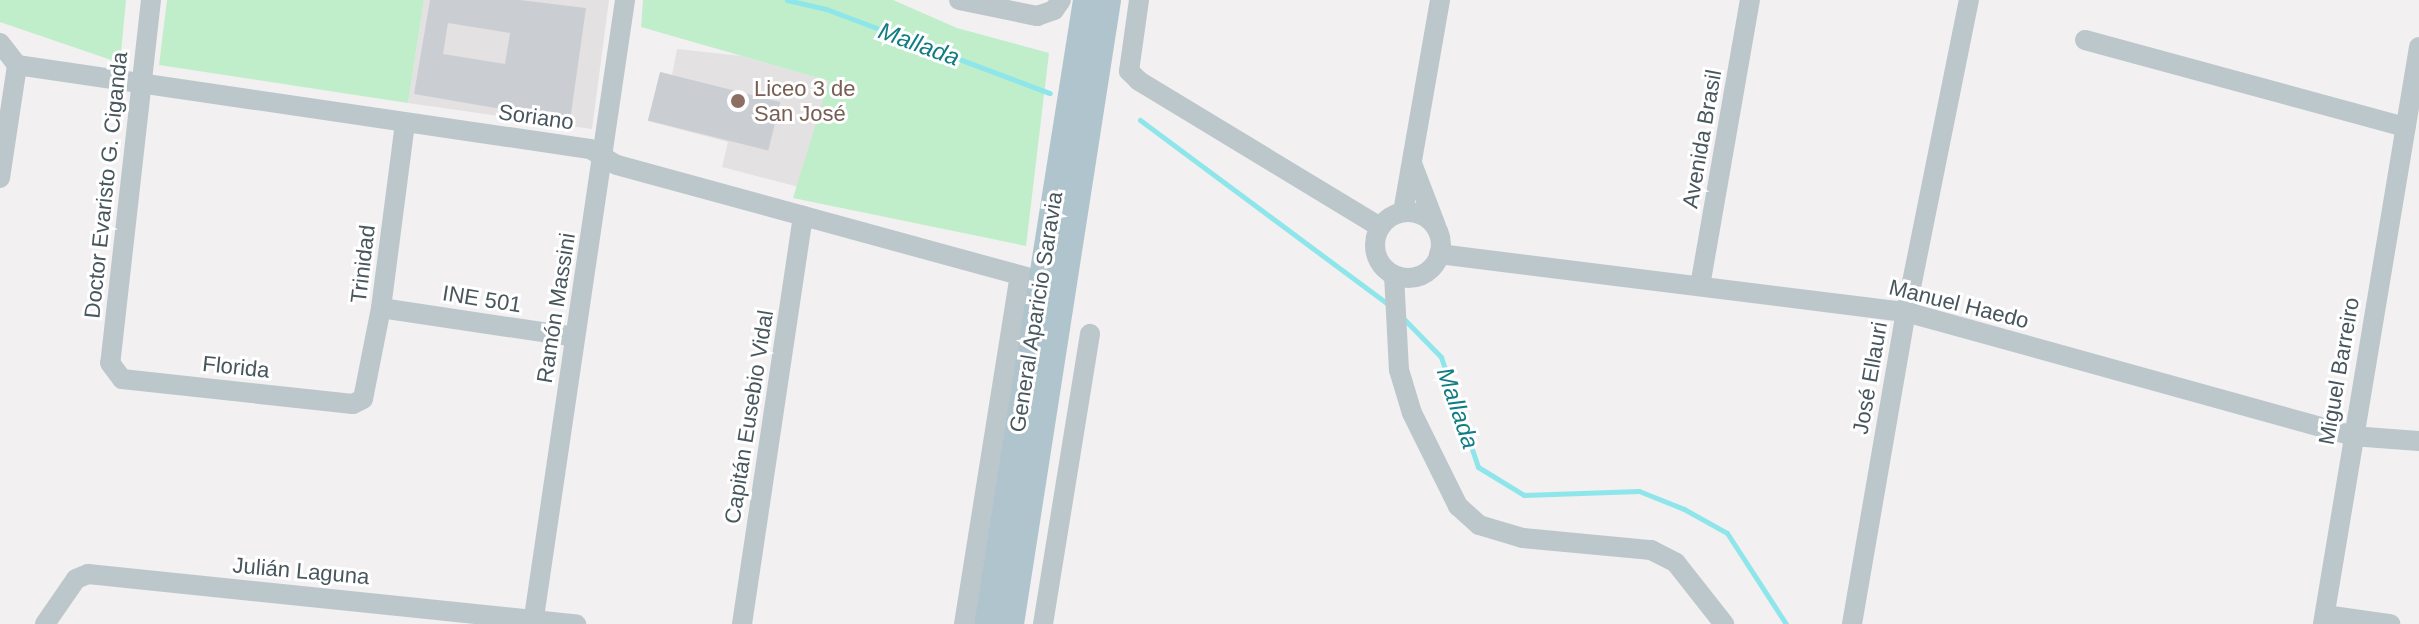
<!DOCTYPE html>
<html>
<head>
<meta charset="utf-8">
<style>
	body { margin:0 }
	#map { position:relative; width:2419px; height:624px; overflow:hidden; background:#f2f0f0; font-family:Arial,sans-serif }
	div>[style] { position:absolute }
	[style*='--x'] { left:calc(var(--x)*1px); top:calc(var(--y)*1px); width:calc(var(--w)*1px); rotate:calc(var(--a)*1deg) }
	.education>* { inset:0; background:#e3e1e2 }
	.green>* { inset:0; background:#c0eeca }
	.stream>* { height:5px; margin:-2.5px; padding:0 2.5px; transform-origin:2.5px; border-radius:2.5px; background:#8ee6ea }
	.building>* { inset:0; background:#caced2; transform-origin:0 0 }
	.minor>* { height:20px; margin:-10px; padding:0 10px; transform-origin:10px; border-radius:10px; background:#bcc7cc }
	.minor>.ring { margin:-10px; padding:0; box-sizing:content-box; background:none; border:20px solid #bcc7cc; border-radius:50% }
	.major>* { height:26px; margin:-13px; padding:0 13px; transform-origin:13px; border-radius:13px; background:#b0c4ce }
	.dots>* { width:22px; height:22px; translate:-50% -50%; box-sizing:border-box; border:4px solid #fff; border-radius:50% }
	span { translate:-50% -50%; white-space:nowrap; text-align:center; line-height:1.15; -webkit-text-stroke:6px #fff; paint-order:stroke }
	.education-label { font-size:22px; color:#785e54 }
	.left { translate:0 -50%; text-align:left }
	.street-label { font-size:22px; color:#48565d }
	.water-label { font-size:24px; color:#107d83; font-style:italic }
</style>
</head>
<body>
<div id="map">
	<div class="education">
		<div style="clip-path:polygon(424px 0,609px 0,592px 129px,408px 103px)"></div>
		<div style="clip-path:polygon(677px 49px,742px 56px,829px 81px,799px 187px,722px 167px,728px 142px,648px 121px,661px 72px,672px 75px)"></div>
	</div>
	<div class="green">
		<div style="clip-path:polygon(0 0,126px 0,120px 63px,0 22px)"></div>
		<div style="clip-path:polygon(167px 0,424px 0,408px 103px,159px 65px)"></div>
		<div style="clip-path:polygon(643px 0,893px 0,957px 28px,1049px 53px,1026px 246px,793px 198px,829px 81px,641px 27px)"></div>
	</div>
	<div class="stream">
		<div style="--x:787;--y:0;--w:40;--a:13"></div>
		<div style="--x:826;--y:9;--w:239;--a:20.6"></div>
		<div style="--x:1140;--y:120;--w:310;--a:36.6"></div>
		<div style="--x:1402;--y:317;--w:56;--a:45.7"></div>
		<div style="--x:1441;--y:357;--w:116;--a:71.4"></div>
		<div style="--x:1478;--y:467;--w:54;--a:31.3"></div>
		<div style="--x:1524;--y:495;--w:115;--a:-2"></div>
		<div style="--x:1639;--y:491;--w:48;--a:21.8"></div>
		<div style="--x:1684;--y:509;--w:49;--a:29.2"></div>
		<div style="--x:1727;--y:533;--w:108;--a:57"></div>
	</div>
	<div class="building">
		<div style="clip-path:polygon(evenodd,430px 0,520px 0,586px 8px,570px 121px,414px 94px,430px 0,448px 23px,510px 33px,505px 64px,443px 54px,448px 23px)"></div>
		<div style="left:660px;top:72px;width:124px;height:50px;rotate:14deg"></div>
	</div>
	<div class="minor">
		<div style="--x:151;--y:0;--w:365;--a:96.4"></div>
		<div style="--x:110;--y:363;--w:20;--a:53"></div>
		<div style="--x:122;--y:379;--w:232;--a:6.2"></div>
		<div style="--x:353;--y:404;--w:11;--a:-27"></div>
		<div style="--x:363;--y:399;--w:93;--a:-78.8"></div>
		<div style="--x:381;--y:308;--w:187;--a:-82.6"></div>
		<div style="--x:959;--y:0;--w:80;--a:11.6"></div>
		<div style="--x:1037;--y:16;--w:18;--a:-19"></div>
		<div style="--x:1054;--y:10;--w:12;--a:-55"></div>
		<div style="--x:1139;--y:0;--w:72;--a:98"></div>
		<div style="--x:1129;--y:71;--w:14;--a:45"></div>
		<div style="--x:1139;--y:81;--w:282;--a:31.2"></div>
		<div style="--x:2085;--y:40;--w:332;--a:15.2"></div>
		<div style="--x:0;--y:43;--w:28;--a:52"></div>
		<div style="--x:17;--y:65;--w:579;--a:8.34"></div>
		<div style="--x:590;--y:149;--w:31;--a:31"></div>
		<div style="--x:617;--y:165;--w:452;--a:15.3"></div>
		<div style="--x:1413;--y:166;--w:64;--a:69"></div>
		<div style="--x:0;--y:178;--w:114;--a:-81.4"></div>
		<div style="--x:1403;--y:212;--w:215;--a:-80.1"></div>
		<div class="ring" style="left:1375px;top:212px;width:46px;height:46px"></div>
		<div style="--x:1439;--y:254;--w:471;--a:7.1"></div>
		<div style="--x:1906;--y:312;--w:463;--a:15.5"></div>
		<div style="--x:2352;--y:436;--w:67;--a:4.3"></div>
		<div style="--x:1394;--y:275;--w:95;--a:87"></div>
		<div style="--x:1399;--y:370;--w:45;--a:73.2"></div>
		<div style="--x:1412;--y:413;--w:104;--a:63.7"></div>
		<div style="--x:1458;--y:506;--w:28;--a:42"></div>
		<div style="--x:1479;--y:525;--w:46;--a:16.5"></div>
		<div style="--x:1523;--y:538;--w:129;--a:5.4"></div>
		<div style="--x:1651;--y:550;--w:28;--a:27"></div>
		<div style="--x:1676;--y:563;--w:78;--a:51.8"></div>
		<div style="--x:1700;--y:286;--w:290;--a:-80.1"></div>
		<div style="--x:381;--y:308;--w:196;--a:8.5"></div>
		<div style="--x:2325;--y:615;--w:66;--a:7.9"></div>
		<div style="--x:45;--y:624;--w:55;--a:-55.4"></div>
		<div style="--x:76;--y:579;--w:13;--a:-23"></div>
		<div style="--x:88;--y:574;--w:491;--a:5.9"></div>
		<div style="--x:533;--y:624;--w:631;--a:-81.61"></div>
		<div style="--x:742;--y:624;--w:413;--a:-81.5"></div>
		<div style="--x:964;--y:624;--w:353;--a:-80.9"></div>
		<div style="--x:1043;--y:624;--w:294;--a:-80.8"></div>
		<div style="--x:1852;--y:624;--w:317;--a:-80.2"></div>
		<div style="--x:1906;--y:312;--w:318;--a:-78.6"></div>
		<div style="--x:2323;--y:624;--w:585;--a:-80.55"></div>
	</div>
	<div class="major">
		<div style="--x:987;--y:624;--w:632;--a:-80.98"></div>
		<div style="--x:1011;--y:624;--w:631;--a:-81.16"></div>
	</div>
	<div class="dots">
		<div style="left:738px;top:101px;background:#8d6e63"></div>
	</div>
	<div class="education-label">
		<span class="left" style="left:754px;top:101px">Liceo 3 de<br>San José</span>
	</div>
	<div class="street-label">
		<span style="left:536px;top:117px;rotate:8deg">Soriano</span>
		<span style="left:1702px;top:139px;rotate:-80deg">Avenida Brasil</span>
		<span style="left:106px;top:185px;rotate:-84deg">Doctor Evaristo G. Ciganda</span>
		<span style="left:363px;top:264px;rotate:-83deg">Trinidad</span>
		<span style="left:482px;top:299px;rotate:9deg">INE 501</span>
		<span style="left:1959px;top:304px;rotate:14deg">Manuel Haedo</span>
		<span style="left:556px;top:308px;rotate:-81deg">Ramón Massini</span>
		<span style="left:1036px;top:312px;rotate:-81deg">General Aparicio Saravia</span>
		<span style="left:236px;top:367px;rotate:6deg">Florida</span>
		<span style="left:2339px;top:371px;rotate:-80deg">Miguel Barreiro</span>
		<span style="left:1870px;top:378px;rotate:-80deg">José Ellauri</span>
		<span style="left:749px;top:417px;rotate:-81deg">Capitán Eusebio Vidal</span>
		<span style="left:301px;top:571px;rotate:5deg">Julián Laguna</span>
	</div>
	<div class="water-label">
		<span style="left:919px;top:44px;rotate:20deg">Mallada</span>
		<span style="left:1458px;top:408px;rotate:71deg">Mallada</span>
	</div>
</div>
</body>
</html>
